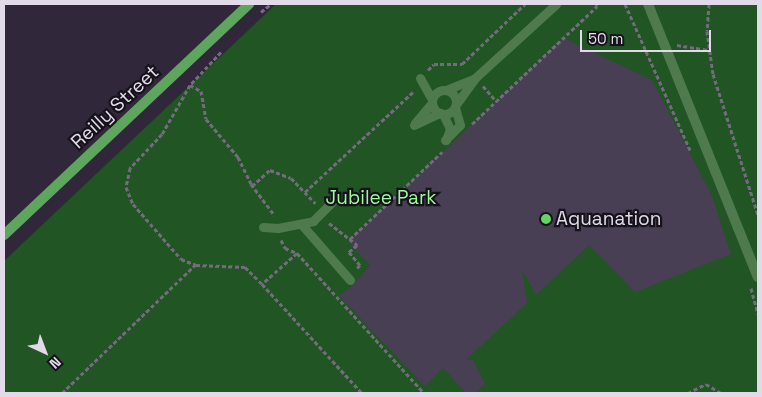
<!DOCTYPE html>
<html>
<head>
<meta charset="utf-8">
<style>
	body { margin:0 }
	#map { position:relative; width:762px; height:397px; overflow:hidden; background:#30273b; font-family:"Space Grotesk",sans-serif }
	div>[style] { position:absolute }
	[style*='--x'] { left:calc(var(--x)*1px); top:calc(var(--y)*1px); width:calc(var(--w)*1px); rotate:calc(var(--a)*1deg) }
	.green>* { inset:0; background:#215523 }
	.building>* { inset:0; background:#493f55 }
	.path>* { height:3px; margin-top:-1.5px; transform-origin:0; background:repeating-linear-gradient(90deg,#746c7e 0 4px,transparent 0 6.5px) }
	.lane>* { height:9px; margin:-4.5px; padding:0 4.5px; transform-origin:4.5px; border-radius:4.5px; background:#4e7a4e }
	.lane>.ring { margin:-4.5px; padding:0; box-sizing:content-box; background:none; border:9px solid #4e7a4e; border-radius:50% }
	.street>* { height:10px; margin:-5px; padding:0 5px; transform-origin:5px; border-radius:5px; background:#4e7a4e }
	.secondary>* { height:10px; margin:-5px; padding:0 5px; transform-origin:5px; border-radius:5px; background:#5ea65e }
	.dots>* { width:14px; height:14px; translate:-50% -50%; box-sizing:border-box; border:2px solid #16121b; border-radius:50% }
	span { translate:-50% -50%; white-space:nowrap; text-align:center; line-height:1.15; -webkit-text-stroke:4.5px #16121b; paint-order:stroke }
	.street-label { font-size:19px; color:#e1dbe9 }
	.park-label { font-size:19px; color:#9bfa9a }
	.poi-label { font-size:19px; color:#e1dbe9 }
	.left { translate:0 -50%; text-align:left }
	.frame { position:absolute; inset:0; border:5px solid #e1dbe9; pointer-events:none }
	.north { position:absolute; left:20px; top:327px; width:50px; height:50px; -webkit-text-stroke:4px #16121b; paint-order:stroke; rotate:137deg; font-size:14px; font-weight:700; line-height:20px; text-align:center; color:#e1dbe9 }
	.north::after { content:''; display:block; margin:auto; width:18px; height:22px; background:#e1dbe9; clip-path:polygon(50% 0,100% 100%,50% 72%,0 100%) }
	.scale { position:absolute; left:580px; top:30px; width:131px; height:22px; box-sizing:border-box; border:2px solid #e1dbe9; border-top:0; padding-left:6px; font-size:15px; line-height:18px; white-space:nowrap; color:#e1dbe9; -webkit-text-stroke:4px #16121b; paint-order:stroke }
</style>
</head>
<body>
<div id="map">
	<div class="green">
		<div style="clip-path:polygon(276px 4px,758px 4px,758px 393px,4px 393px,4px 261px)"></div>
	</div>
	<div class="building">
		<div style="clip-path:polygon(563px 38px,652px 80px,712px 196px,731px 254px,635px 292px,589px 245px,536px 295px,522px 269px,527px 303px,466px 360px,473px 360px,485px 384px,475px 393px,466px 393px,443px 368px,425px 386px,339px 296px,354px 284px,370px 265px,348px 242px)"></div>
	</div>
	<div class="path">
		<div style="--x:625;--y:4;--w:162;--a:66"></div>
		<div style="--x:709;--y:4;--w:27;--a:94"></div>
		<div style="--x:707;--y:31;--w:43;--a:82.1"></div>
		<div style="--x:713;--y:74;--w:148;--a:72.3"></div>
		<div style="--x:261;--y:12;--w:13;--a:-39"></div>
		<div style="--x:677;--y:45;--w:33;--a:9"></div>
		<div style="--x:221;--y:52;--w:45;--a:133.2"></div>
		<div style="--x:190;--y:85;--w:56;--a:119.7"></div>
		<div style="--x:162;--y:134;--w:47;--a:133.3"></div>
		<div style="--x:130;--y:168;--w:19;--a:102"></div>
		<div style="--x:126;--y:187;--w:18;--a:68"></div>
		<div style="--x:133;--y:204;--w:73;--a:48.9"></div>
		<div style="--x:181;--y:259;--w:16;--a:22"></div>
		<div style="--x:196;--y:265;--w:49;--a:2.3"></div>
		<div style="--x:245;--y:267;--w:24;--a:45"></div>
		<div style="--x:428;--y:70;--w:8;--a:-45"></div>
		<div style="--x:434;--y:64;--w:28;--a:0"></div>
		<div style="--x:462;--y:64;--w:87;--a:-43.6"></div>
		<div style="--x:190;--y:85;--w:13;--a:29"></div>
		<div style="--x:201;--y:91;--w:28;--a:80"></div>
		<div style="--x:206;--y:119;--w:50;--a:49.9"></div>
		<div style="--x:238;--y:157;--w:30;--a:64"></div>
		<div style="--x:251;--y:184;--w:39;--a:53"></div>
		<div style="--x:483;--y:86;--w:20;--a:49"></div>
		<div style="--x:472;--y:124;--w:172;--a:-43.3"></div>
		<div style="--x:597;--y:6;--w:2;--a:-117"></div>
		<div style="--x:252;--y:186;--w:24;--a:-42"></div>
		<div style="--x:270;--y:170;--w:22;--a:21"></div>
		<div style="--x:291;--y:178;--w:35;--a:46"></div>
		<div style="--x:305;--y:192;--w:147;--a:-42.8"></div>
		<div style="--x:329;--y:223;--w:36;--a:38"></div>
		<div style="--x:357;--y:245;--w:11;--a:139"></div>
		<div style="--x:349;--y:252;--w:17;--a:50"></div>
		<div style="--x:360;--y:265;--w:4;--a:135"></div>
		<div style="--x:350;--y:239;--w:127;--a:-43.4"></div>
		<div style="--x:281;--y:240;--w:9;--a:63"></div>
		<div style="--x:285;--y:248;--w:13;--a:23"></div>
		<div style="--x:297;--y:253;--w:189;--a:47.8"></div>
		<div style="--x:297;--y:253;--w:47;--a:138.5"></div>
		<div style="--x:262;--y:284;--w:148;--a:47.5"></div>
		<div style="--x:751;--y:288;--w:27;--a:75"></div>
		<div style="--x:62;--y:393;--w:185;--a:-43.9"></div>
		<div style="--x:688;--y:393;--w:20;--a:-27"></div>
		<div style="--x:706;--y:384;--w:17;--a:31"></div>
	</div>
	<div class="lane">
		<div style="--x:420;--y:78;--w:25;--a:61"></div>
		<div class="ring" style="left:432px;top:90px;width:15px;height:15px"></div>
		<div style="--x:446;--y:90;--w:31;--a:-22"></div>
		<div style="--x:457;--y:103;--w:31;--a:-54"></div>
		<div style="--x:475;--y:78;--w:110;--a:-42.4"></div>
		<div style="--x:443;--y:114;--w:17;--a:65"></div>
		<div style="--x:450;--y:129;--w:12;--a:110"></div>
		<div style="--x:415;--y:123;--w:26;--a:-50"></div>
		<div style="--x:414;--y:125;--w:29;--a:-25"></div>
		<div style="--x:445;--y:140;--w:21;--a:-45"></div>
		<div style="--x:460;--y:125;--w:18;--a:-106"></div>
		<div style="--x:302;--y:225;--w:73;--a:48.9"></div>
		<div style="--x:263;--y:227;--w:15;--a:4"></div>
		<div style="--x:278;--y:228;--w:36;--a:-11"></div>
		<div style="--x:313;--y:221;--w:33;--a:-45"></div>
	</div>
	<div class="street">
		<div style="--x:648;--y:4;--w:294;--a:68.1"></div>
	</div>
	<div class="secondary">
		<div style="--x:4;--y:235;--w:337;--a:-43.3"></div>
	</div>
	<div class="dots">
		<div style="left:546px;top:219px;background:#65d467"></div>
	</div>
	<div class="street-label">
		<span style="left:115px;top:107px;rotate:-43deg">Reilly Street</span>
	</div>
	<div class="park-label">
		<span style="left:381px;top:198px">Jubilee Park</span>
	</div>
	<div class="poi-label">
		<span class="left" style="left:556px;top:219px">Aquanation</span>
	</div>
	<div class="frame"></div>
	<div class="north">N</div>
	<div class="scale">50 m</div>
</div>
</body>
</html>
